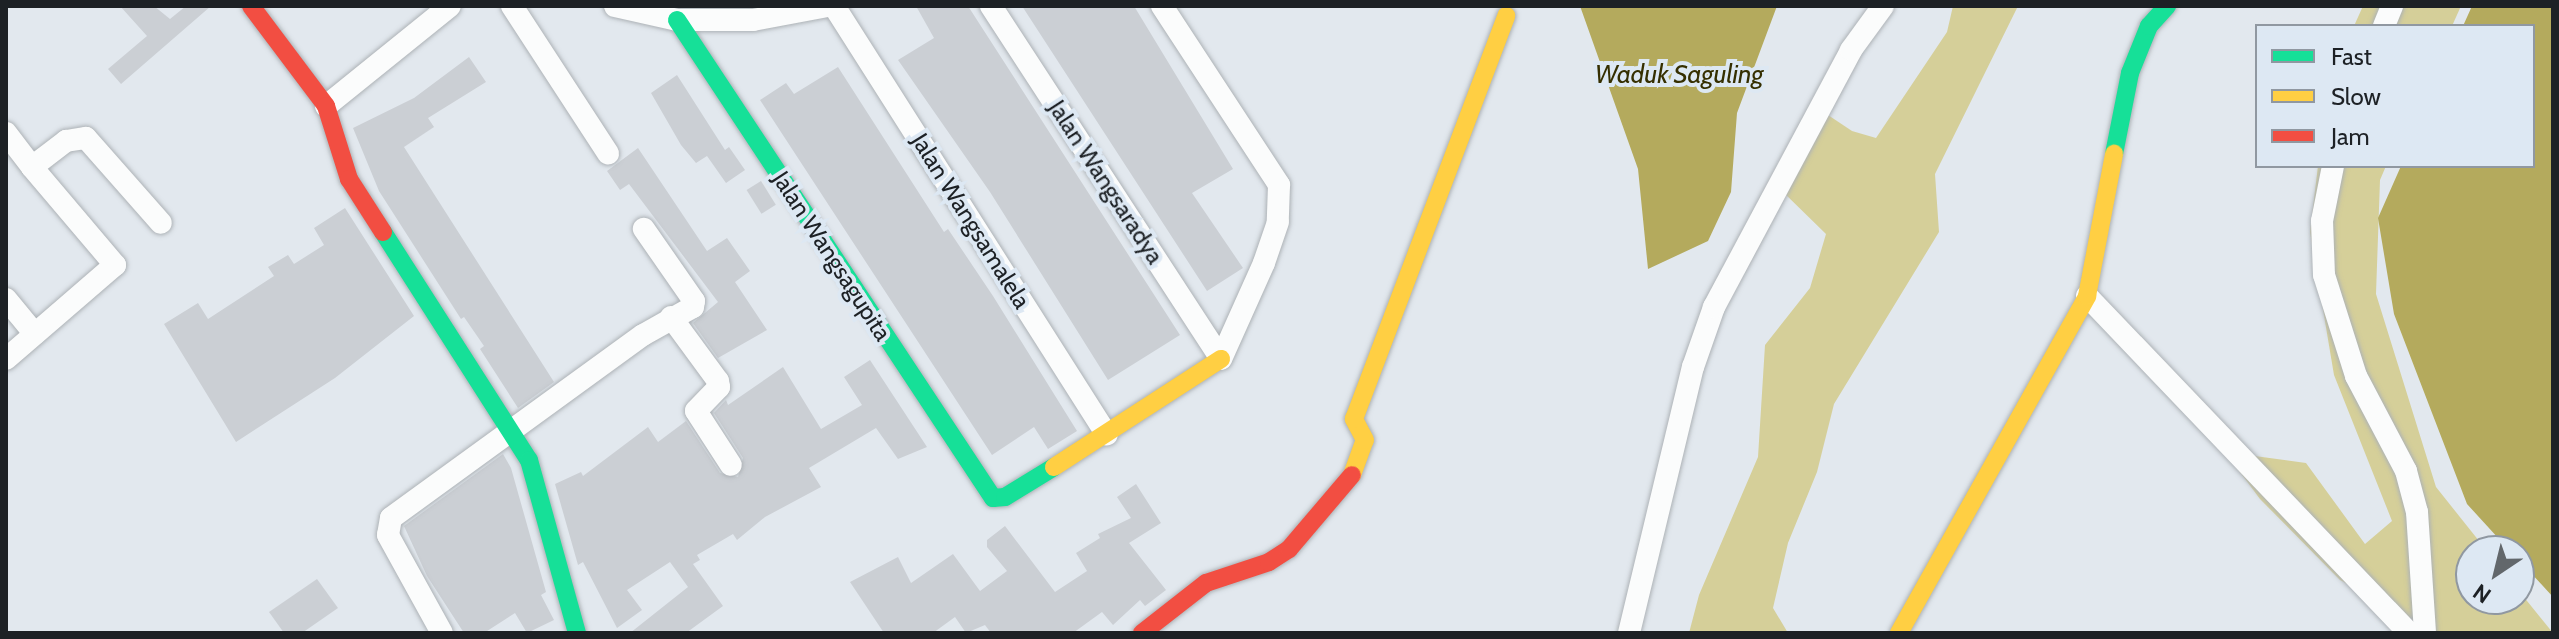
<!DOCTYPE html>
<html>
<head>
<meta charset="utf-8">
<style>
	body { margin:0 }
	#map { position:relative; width:2559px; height:639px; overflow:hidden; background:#e2e8ee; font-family:Cabin,sans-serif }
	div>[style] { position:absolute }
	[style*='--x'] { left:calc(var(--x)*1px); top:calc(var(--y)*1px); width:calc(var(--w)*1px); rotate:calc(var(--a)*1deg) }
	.forest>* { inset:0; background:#d5cf99 }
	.water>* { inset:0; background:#b4aa5d }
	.building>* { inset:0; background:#cbcfd4; transform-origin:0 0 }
	.roads { filter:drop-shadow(0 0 2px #adb2b6) drop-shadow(0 0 2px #adb2b6) }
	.street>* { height:22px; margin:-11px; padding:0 11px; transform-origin:11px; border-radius:11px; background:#fbfcfc }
	.fast>* { height:18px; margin:-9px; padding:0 9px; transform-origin:9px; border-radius:9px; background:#16e098 }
	.slow>* { height:18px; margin:-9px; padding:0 9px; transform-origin:9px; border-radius:9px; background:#ffcf43 }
	.jam>* { height:18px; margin:-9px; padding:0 9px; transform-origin:9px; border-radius:9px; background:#f24e42 }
	span { translate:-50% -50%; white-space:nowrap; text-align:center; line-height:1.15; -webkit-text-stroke:8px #dde8f3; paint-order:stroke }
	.street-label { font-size:24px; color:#1d2125 }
	.water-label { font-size:26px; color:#352f01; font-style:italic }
	.frame { position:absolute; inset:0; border:8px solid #1d2125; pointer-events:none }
	.legend { position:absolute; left:2255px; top:24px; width:280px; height:144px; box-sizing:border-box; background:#dde8f3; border:2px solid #9098a1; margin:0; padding:10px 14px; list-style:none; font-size:24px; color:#1d2125 }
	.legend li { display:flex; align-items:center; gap:16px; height:40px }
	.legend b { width:40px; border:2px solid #9098a1 }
	.north { position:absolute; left:2455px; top:535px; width:80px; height:80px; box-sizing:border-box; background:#dde8f3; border:2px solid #9098a1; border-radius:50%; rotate:215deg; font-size:22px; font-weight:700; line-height:32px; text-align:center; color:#1d2125 }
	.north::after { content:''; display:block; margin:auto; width:28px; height:36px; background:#62676b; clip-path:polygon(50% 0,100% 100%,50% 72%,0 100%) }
</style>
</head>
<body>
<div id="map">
	<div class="forest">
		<div style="clip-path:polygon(1953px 6px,2018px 6px,1935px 174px,1939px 232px,1834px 404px,1817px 472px,1788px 543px,1773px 608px,1788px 633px,1689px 633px,1699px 595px,1758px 457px,1765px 345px,1810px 288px,1826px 234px,1782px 191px,1825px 113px,1852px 131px,1876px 138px,1947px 32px)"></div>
		<div style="clip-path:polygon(2363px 6px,2461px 6px,2452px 26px,2354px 26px)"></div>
		<div style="clip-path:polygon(2318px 166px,2386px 166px,2380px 180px,2376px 294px,2436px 487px,2487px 551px,2471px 551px,2471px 599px,2519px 599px,2519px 591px,2553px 633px,2421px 633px,2403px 613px,2340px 580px,2260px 499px,2225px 452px,2306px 463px,2365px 544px,2392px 521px,2334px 375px,2310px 232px)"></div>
	</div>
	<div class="water">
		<div style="clip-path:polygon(1580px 6px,1777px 6px,1737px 113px,1731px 192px,1708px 241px,1648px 269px,1638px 169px)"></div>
		<div style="clip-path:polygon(2472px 6px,2553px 6px,2553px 597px,2519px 560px,2519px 551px,2510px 551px,2467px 504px,2394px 314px,2378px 218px,2401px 166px,2533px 166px,2533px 26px,2463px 26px)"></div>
	</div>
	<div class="building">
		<div style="clip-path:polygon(120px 6px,154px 6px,170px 19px,186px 6px,211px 6px,121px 84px,108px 69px,147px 36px)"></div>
		<div style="clip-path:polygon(916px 6px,968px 6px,1180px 335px,1108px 380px,990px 192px,898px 60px,934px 38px)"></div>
		<div style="clip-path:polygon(1022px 6px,1134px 6px,1233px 169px,1192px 193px,1243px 268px,1207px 291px)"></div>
		<div style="clip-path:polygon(469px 57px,486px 82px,428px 118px,434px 127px,404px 147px,554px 382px,518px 408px,480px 349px,484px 346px,464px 317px,461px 319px,379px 191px,353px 128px,414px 98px)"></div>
		<div style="clip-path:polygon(838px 67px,944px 232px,948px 229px,993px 296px,1077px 431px,1048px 449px,1034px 427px,992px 455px,760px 100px,786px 83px,794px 94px)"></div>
		<div style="clip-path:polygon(677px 75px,725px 150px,729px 147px,745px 170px,726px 183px,707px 156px,696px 163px,681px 145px,651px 93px)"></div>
		<div style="clip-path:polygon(638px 148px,707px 251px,727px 238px,750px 271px,735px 282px,767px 330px,718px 358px,693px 323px,718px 302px,629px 184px,620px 190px,607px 171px)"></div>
		<div style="left:761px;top:181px;width:28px;height:17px;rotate:58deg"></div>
		<div style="clip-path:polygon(345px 208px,414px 316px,335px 378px,236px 442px,164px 324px,198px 303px,208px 319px,274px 276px,268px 267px,288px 255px,294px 264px,324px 245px,314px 228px)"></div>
		<div style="clip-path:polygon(870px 360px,927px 447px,898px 459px,876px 428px,809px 468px,821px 487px,765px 517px,737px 540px,733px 534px,697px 555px,700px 560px,693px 564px,723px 606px,686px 633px,630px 633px,688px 587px,670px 562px,627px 590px,642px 610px,617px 628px,583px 562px,578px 565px,555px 484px,581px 472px,583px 476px,648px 427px,658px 442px,686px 421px,720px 473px,738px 477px,743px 458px,714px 413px,726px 400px,728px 405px,783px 367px,821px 429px,862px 405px,844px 377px)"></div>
		<div style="clip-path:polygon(503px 454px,511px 468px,546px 592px,541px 595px,554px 620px,527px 633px,515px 613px,484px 633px,464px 633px,427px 576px,404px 526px)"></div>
		<div style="clip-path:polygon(1136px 484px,1161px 523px,1129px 543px,1166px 590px,1145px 606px,1140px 600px,1113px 625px,1102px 612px,1073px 633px,991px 633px,985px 625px,966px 633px,955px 617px,933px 633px,884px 633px,850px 582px,898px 557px,911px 583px,953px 554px,980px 591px,1007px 571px,987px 547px,987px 540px,1005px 526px,1055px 592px,1087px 571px,1076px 553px,1100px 538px,1098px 534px,1131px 518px,1117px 497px)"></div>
		<div style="clip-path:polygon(317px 579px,338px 608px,302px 633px,284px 633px,269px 612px)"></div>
	</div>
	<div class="roads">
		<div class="street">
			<div style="--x:512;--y:6;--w:176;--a:56.9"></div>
			<div style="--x:615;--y:6;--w:64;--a:12.7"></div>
			<div style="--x:677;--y:20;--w:76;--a:0"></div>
			<div style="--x:753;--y:20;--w:76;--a:-10.6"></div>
			<div style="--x:834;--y:6;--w:508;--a:57.53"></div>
			<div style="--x:991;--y:6;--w:421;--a:56.9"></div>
			<div style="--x:1162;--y:6;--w:214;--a:56.8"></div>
			<div style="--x:1279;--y:185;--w:37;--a:92"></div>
			<div style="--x:1278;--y:222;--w:43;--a:108.9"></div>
			<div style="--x:1264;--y:263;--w:105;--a:114.1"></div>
			<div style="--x:2384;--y:26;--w:22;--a:-68"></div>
			<div style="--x:326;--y:106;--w:159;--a:-38.9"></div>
			<div style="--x:6;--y:133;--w:43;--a:52.6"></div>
			<div style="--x:32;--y:167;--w:43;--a:-37.4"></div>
			<div style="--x:66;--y:141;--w:20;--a:-9"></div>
			<div style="--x:86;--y:138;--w:113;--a:48.6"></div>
			<div style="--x:2333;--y:166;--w:56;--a:101.3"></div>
			<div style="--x:2322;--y:221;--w:54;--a:87.9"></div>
			<div style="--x:2324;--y:275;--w:106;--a:72.4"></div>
			<div style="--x:2356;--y:376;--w:107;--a:62.2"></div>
			<div style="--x:2406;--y:471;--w:42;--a:75"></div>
			<div style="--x:2417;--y:512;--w:121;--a:86.2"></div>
			<div style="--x:2087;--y:296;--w:466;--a:46.3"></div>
			<div style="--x:6;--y:299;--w:45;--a:50.4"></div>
			<div style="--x:671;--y:317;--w:79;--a:53.7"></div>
			<div style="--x:718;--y:381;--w:6;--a:81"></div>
			<div style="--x:719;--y:387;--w:33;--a:134"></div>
			<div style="--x:696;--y:411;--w:64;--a:57.1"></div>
			<div style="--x:6;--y:359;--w:144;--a:-40.8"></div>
			<div style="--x:115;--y:265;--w:128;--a:-130.3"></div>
			<div style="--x:442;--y:633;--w:112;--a:-118.9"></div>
			<div style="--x:388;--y:535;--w:17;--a:-80"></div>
			<div style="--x:391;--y:518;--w:311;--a:-36"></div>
			<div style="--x:643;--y:335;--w:57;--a:-29.2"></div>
			<div style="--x:693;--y:307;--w:6;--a:-81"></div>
			<div style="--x:694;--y:301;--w:88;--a:-124.8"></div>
			<div style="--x:1629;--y:633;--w:274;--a:-76.5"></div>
			<div style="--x:1693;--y:367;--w:64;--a:-70.7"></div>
			<div style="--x:1714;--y:307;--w:291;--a:-61.9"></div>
			<div style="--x:1851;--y:50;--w:54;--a:-54"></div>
		</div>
		<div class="fast">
			<div style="--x:677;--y:20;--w:573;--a:56.53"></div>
			<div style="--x:993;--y:498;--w:12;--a:-5"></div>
			<div style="--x:1005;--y:497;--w:57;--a:-31.5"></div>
			<div style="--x:2114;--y:154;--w:83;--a:-78.8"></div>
			<div style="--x:2130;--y:73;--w:51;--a:-68"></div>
			<div style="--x:2149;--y:26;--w:27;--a:-48"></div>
			<div style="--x:383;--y:232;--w:271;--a:57.4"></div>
			<div style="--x:529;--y:460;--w:180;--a:74.5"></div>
		</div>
		<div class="slow">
			<div style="--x:1054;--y:467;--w:199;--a:-32.9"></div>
			<div style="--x:1352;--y:475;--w:37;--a:-70"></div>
			<div style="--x:1365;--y:440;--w:24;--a:-118"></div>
			<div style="--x:1354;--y:419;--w:431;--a:-69.3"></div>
			<div style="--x:1899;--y:633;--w:386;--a:-60.8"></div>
			<div style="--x:2087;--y:296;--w:145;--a:-79.2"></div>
		</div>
		<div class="jam">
			<div style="--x:251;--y:6;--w:125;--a:53.1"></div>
			<div style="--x:326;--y:106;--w:77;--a:72.5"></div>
			<div style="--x:349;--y:179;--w:63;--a:57.3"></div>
			<div style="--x:1142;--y:633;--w:81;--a:-38"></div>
			<div style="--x:1206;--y:583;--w:66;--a:-18.4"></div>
			<div style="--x:1269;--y:562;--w:24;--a:-33"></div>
			<div style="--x:1289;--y:549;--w:97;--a:-49.6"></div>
		</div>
	</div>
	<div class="street-label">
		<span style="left:1106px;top:182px;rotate:57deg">Jalan Wangsaradya</span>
		<span style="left:971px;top:221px;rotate:58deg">Jalan Wangsamalela</span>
		<span style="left:832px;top:256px;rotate:57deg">Jalan Wangsagupita</span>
	</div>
	<div class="water-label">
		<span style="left:1679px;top:75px">Waduk Saguling</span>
	</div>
	<div class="frame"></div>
	<ul class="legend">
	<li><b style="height:10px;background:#16e098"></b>Fast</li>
	<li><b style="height:10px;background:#ffcf43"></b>Slow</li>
	<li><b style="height:10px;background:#f24e42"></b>Jam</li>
	</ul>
	<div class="north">N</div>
</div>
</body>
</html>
